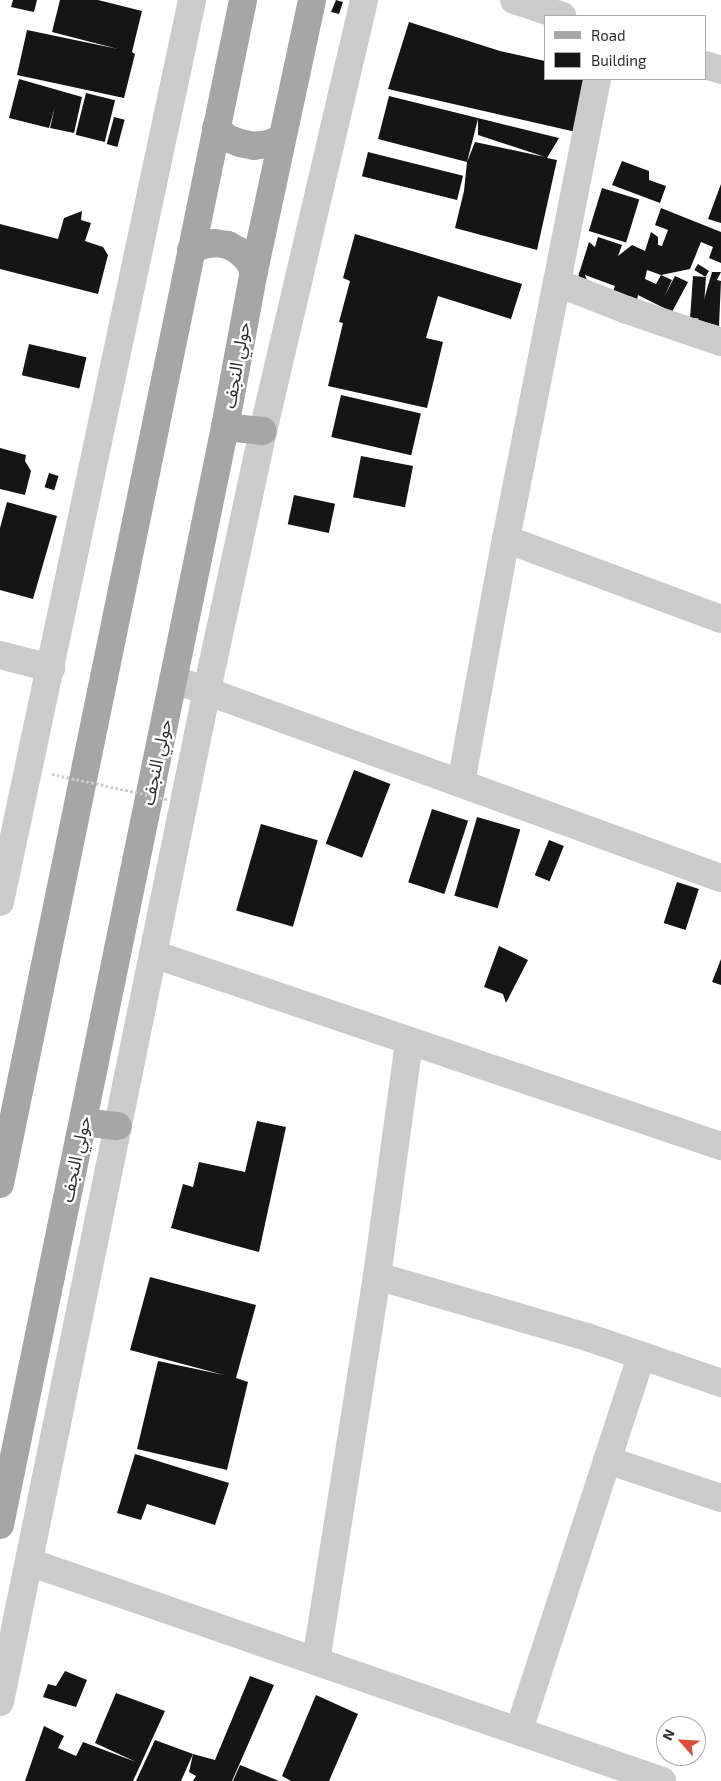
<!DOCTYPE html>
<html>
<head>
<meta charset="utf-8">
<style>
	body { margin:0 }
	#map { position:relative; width:721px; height:1781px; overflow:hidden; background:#fff; font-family:"Exo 2","Noto Sans Arabic",sans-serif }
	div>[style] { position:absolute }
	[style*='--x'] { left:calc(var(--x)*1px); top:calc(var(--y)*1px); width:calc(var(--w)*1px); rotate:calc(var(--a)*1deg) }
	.building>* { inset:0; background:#151515; transform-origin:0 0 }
	.street>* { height:28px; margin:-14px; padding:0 14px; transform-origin:14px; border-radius:14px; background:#cbcbcb }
	.primary>* { height:28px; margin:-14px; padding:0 14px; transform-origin:14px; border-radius:14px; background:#a6a6a6 }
	.path-bridge>* { height:3px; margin-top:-1.5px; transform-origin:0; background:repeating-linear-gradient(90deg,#cbcbcb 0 2.5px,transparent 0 5px) }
	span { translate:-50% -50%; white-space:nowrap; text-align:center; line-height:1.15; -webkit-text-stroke:5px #fff; paint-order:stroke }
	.street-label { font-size:18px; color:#2e2e2e }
	.legend { position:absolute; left:544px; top:15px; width:162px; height:65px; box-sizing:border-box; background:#fff; border:1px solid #ababab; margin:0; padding:6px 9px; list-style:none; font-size:15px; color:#2e2e2e }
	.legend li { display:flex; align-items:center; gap:10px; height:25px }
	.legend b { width:25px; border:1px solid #ababab }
	.north { position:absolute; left:656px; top:1716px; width:50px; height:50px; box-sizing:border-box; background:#fff; border:1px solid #ababab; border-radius:50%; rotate:296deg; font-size:14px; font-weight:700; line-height:20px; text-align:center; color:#2e2e2e }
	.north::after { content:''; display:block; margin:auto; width:18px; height:22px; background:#dc4e38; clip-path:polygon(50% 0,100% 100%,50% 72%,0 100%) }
</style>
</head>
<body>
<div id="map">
	<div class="building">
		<div style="clip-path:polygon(13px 0,37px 0,34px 12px,11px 7px)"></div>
		<div style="clip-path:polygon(60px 0,98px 0,142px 11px,132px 52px,135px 54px,124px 98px,17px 75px,27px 30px,118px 49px,52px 32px)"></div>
		<div style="clip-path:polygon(336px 0,343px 2px,339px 14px,331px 12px)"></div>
		<div style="clip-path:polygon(409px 22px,500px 51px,545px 61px,545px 79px,588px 79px,576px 132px,388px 89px)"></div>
		<div style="clip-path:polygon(19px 79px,82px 97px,74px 133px,50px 128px,55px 107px,49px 128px,9px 118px)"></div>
		<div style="left:86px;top:93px;width:30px;height:43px;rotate:14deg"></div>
		<div style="clip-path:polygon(evenodd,389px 96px,559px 138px,547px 158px,557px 160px,537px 250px,455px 228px,464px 191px,467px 162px,378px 139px,389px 96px,478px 119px,478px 135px,545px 157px,475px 142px,467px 162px,478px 119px)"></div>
		<div style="left:114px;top:117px;width:11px;height:28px;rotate:15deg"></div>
		<div style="left:368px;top:152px;width:98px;height:25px;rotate:14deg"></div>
		<div style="clip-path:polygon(622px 161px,649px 171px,649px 180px,666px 186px,660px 203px,612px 185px)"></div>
		<div style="clip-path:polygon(721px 184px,721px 223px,708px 219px)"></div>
		<div style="left:602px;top:188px;width:39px;height:45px;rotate:17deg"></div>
		<div style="clip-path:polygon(evenodd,661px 208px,721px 232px,721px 263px,709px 258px,713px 247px,701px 242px,690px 269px,661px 275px,672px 280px,664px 297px,675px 276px,688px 282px,672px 312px,638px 295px,636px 305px,611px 297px,615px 286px,585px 275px,588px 283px,577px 280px,589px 242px,595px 247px,598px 237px,622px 245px,618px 256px,632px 245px,645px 251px,651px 232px,658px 237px,658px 245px,662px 246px,668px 230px,655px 225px,661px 208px,647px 270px,661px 275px,656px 284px,645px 279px,647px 270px)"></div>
		<div style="clip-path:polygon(82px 211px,81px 220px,91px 223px,85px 241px,103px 247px,108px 255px,98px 294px,0 269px,0 224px,58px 239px,64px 218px)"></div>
		<div style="clip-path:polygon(355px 234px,522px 284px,511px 319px,438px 296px,426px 338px,443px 342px,427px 408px,328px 386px,343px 323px,339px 322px,350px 281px,343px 278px)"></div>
		<div style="left:698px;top:264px;width:13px;height:7px;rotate:32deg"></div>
		<div style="clip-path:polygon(712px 272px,721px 272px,717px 280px,721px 281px,719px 326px,698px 320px)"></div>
		<div style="left:693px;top:276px;width:13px;height:42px;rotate:4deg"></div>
		<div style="left:29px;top:344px;width:59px;height:32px;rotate:13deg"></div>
		<div style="left:341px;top:395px;width:82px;height:43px;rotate:13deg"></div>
		<div style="clip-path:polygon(0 448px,26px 455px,25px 461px,31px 471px,25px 495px,0 489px)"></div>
		<div style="left:361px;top:456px;width:53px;height:42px;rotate:11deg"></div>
		<div style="left:49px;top:473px;width:10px;height:15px;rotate:17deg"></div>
		<div style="left:294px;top:495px;width:42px;height:30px;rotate:12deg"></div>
		<div style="clip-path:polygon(7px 502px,57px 516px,33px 599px,0 590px,0 528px)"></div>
		<div style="left:354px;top:770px;width:39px;height:79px;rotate:21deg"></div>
		<div style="left:432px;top:809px;width:38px;height:77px;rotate:18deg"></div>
		<div style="left:477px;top:817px;width:45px;height:82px;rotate:16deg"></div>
		<div style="left:261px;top:824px;width:59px;height:90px;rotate:16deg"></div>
		<div style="left:549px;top:840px;width:16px;height:38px;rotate:22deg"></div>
		<div style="left:677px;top:882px;width:23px;height:43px;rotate:18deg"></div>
		<div style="clip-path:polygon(499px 946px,528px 960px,506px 1003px,503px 994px,484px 987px)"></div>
		<div style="clip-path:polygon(721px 959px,721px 985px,712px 982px)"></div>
		<div style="clip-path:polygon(257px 1121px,286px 1127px,259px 1252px,171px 1228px,183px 1184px,193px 1187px,199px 1162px,245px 1172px)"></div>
		<div style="clip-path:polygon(150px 1277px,256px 1305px,236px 1378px,248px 1382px,227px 1470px,137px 1449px,158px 1361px,224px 1375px,130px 1350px)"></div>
		<div style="clip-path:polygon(135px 1454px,229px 1483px,215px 1525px,147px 1504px,141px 1520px,117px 1513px)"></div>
		<div style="clip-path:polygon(65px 1671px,87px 1680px,76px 1707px,43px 1697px,48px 1684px,56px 1686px)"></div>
		<div style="clip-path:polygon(250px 1676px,274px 1685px,232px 1781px,193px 1781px,196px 1776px,189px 1772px,193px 1754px,215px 1760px)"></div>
		<div style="clip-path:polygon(116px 1693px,165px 1711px,133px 1781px,25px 1781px,44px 1726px,64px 1736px,58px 1748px,76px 1756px,83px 1742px,136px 1762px,95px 1743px)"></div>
		<div style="clip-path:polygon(316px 1695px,358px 1714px,329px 1781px,291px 1781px,282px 1776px)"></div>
		<div style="clip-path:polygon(155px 1740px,193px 1754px,181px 1781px,136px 1781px)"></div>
		<div style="clip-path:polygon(240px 1765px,279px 1781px,233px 1781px)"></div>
	</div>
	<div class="street">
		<div style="--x:514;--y:0;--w:51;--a:18.4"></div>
		<div style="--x:705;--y:65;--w:17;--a:17"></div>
		<div style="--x:558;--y:283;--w:74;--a:21.4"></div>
		<div style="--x:627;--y:310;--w:99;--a:18.8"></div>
		<div style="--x:506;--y:539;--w:229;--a:20.4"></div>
		<div style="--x:0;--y:655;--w:53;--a:14.3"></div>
		<div style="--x:173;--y:679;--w:583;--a:19.96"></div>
		<div style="--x:461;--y:783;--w:248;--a:-79.6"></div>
		<div style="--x:506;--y:539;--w:469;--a:-78.8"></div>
		<div style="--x:0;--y:902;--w:922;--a:-77.98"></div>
		<div style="--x:153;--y:954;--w:600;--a:18.68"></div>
		<div style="--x:377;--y:1276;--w:219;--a:16.2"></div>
		<div style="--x:587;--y:1337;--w:142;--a:18.9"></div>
		<div style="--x:607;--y:1460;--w:120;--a:18.4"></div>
		<div style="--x:29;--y:1562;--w:670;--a:19.08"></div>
		<div style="--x:316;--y:1661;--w:390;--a:-81"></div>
		<div style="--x:377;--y:1276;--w:237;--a:-82.2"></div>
		<div style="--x:0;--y:1702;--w:1033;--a:-78.44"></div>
		<div style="--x:207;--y:690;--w:265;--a:-77.8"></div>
		<div style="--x:263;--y:431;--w:443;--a:-76.8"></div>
		<div style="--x:519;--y:1730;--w:393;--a:-71.9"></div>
	</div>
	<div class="primary">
		<div style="--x:216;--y:128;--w:15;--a:42"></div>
		<div style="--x:227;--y:138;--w:14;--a:21"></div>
		<div style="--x:240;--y:143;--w:14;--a:12"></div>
		<div style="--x:254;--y:146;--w:15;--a:-8"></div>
		<div style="--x:269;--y:144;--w:14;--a:-25"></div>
		<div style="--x:191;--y:250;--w:13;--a:-23"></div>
		<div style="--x:203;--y:245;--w:12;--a:-9"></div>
		<div style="--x:215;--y:243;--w:13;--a:9"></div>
		<div style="--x:228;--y:245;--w:13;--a:29"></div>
		<div style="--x:239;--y:251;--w:13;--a:45"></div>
		<div style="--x:248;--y:260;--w:13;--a:61"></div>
		<div style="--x:225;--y:427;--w:38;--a:6"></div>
		<div style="--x:83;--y:1122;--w:35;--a:7"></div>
		<div style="--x:0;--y:1184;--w:1209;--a:-78.4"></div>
		<div style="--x:0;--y:1525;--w:1121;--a:-78.42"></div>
		<div style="--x:225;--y:427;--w:159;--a:-79.5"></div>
		<div style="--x:254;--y:271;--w:277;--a:-77.9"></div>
	</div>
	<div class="path-bridge">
		<div style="--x:52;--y:774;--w:118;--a:12.3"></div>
	</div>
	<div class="street-label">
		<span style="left:236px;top:365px;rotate:-80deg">حولي النجف</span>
		<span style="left:156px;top:762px;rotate:-78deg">حولي النجف</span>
		<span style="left:75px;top:1159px;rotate:-78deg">حولي النجف</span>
	</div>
	<ul class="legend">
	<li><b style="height:6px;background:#a6a6a6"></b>Road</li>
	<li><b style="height:14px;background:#151515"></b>Building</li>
	</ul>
	<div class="north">N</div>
</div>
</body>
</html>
